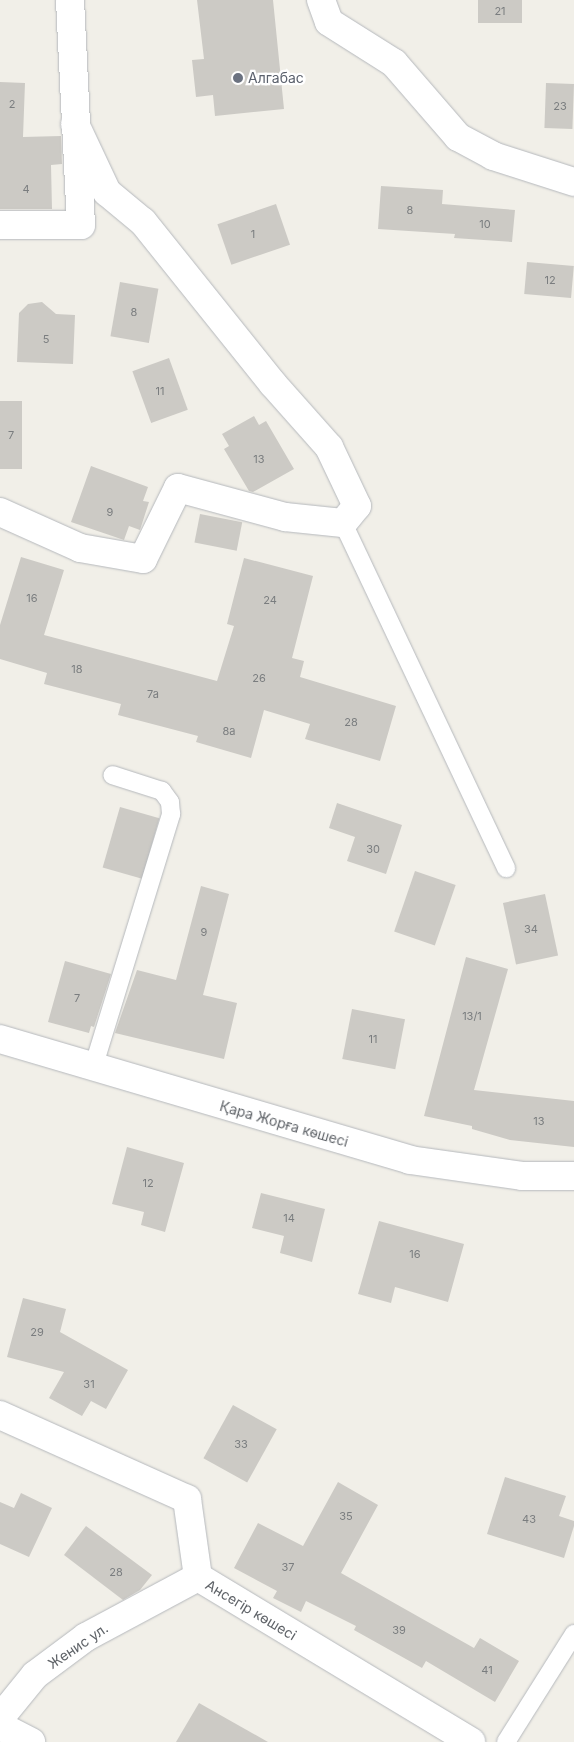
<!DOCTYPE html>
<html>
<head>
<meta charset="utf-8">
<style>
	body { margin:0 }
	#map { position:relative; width:574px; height:1742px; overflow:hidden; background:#f1efe8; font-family:Inter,sans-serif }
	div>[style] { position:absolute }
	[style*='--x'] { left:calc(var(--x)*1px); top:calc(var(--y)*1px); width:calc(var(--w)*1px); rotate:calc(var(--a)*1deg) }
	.building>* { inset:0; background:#cccac5; transform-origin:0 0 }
	.roads { filter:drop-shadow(0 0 1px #b5b8bc) drop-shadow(0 0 1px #b5b8bc) }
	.service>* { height:18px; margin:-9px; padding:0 9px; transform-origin:9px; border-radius:9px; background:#fff }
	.minor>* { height:28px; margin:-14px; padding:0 14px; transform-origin:14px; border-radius:14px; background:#fff }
	.dots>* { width:14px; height:14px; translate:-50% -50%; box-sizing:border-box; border:2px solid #fff; border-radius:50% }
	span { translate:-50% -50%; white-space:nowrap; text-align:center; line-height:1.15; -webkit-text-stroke:4.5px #fff; paint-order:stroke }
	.number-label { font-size:11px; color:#7a7d7f }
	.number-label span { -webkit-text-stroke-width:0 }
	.worship-label { font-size:14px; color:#5b616d }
	.left { translate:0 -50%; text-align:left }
	.street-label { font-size:14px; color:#5f6368 }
</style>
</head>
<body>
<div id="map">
	<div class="building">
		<div style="clip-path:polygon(197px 0,273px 0,284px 109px,215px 116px,213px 95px,196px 97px,192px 60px,204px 59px)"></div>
		<div style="left:478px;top:0;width:44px;height:23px"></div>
		<div style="clip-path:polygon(0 82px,25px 83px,23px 137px,61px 136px,62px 164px,51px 165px,52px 209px,0 209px)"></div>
		<div style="left:546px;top:83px;width:28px;height:45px;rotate:2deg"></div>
		<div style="clip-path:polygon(381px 186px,443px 190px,442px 204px,515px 210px,512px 242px,454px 238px,455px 234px,378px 229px)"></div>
		<div style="left:276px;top:204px;width:43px;height:62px;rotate:71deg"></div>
		<div style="left:527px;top:262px;width:47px;height:32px;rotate:5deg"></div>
		<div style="left:120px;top:282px;width:39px;height:55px;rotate:10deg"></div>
		<div style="clip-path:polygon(42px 302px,56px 314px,75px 315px,73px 364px,17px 362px,19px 313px,28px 304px)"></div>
		<div style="left:169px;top:358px;width:55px;height:39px;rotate:70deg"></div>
		<div style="left:0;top:401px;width:22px;height:68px"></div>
		<div style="clip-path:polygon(254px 416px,259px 425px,266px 421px,294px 469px,253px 492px,249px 491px,224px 449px,229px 446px,222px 434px)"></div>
		<div style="clip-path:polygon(91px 466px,148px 487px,143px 501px,149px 502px,140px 530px,129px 526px,124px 540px,71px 522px)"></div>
		<div style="left:200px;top:514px;width:43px;height:29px;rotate:11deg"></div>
		<div style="clip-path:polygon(21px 557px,64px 570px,44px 635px,217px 681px,234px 626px,227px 624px,244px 558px,313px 576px,292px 658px,304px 661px,300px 677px,396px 706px,380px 761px,305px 739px,310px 724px,264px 710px,251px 758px,196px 742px,198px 736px,118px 715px,121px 704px,44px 684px,47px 673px,0 659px,0 625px)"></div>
		<div style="clip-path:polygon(337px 803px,402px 825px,386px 874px,347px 861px,355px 837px,329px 828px)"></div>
		<div style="left:120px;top:807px;width:41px;height:63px;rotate:16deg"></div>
		<div style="left:415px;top:871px;width:43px;height:64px;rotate:19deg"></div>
		<div style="clip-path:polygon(201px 886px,229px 894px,203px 995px,237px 1003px,224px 1059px,115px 1033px,137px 970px,176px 980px)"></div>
		<div style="left:545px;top:894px;width:63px;height:43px;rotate:78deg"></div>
		<div style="clip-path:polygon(466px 957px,508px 969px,474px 1090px,574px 1101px,574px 1147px,510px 1140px,472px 1129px,472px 1126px,424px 1116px)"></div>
		<div style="clip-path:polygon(65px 961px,111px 974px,94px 1027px,91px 1026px,89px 1033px,48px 1022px)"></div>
		<div style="left:352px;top:1009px;width:54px;height:51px;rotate:11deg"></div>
		<div style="clip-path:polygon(127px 1147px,184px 1163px,165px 1232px,141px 1225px,144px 1212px,112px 1204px)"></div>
		<div style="clip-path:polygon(261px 1193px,325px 1209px,312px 1262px,280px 1253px,284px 1236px,252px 1228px)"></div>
		<div style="clip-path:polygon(379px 1221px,464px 1244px,448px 1302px,395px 1287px,391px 1303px,358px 1294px)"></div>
		<div style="clip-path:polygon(23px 1298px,66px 1309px,60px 1332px,128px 1370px,106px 1409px,91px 1401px,82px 1416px,49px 1398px,64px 1372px,7px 1357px)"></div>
		<div style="left:233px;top:1405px;width:50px;height:61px;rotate:29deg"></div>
		<div style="clip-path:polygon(505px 1477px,566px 1496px,559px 1516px,574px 1521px,574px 1526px,564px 1558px,487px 1534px)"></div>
		<div style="clip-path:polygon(338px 1482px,378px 1505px,341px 1573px,474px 1648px,480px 1638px,519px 1661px,495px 1702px,426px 1661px,422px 1668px,354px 1630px,356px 1626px,306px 1601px,301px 1612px,273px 1598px,277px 1591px,234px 1568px,258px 1523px,303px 1546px)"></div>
		<div style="clip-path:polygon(21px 1493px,52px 1508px,29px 1557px,0 1544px,0 1502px,14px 1508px)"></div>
		<div style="clip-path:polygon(86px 1526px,152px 1575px,140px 1590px,123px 1600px,64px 1555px)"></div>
		<div style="clip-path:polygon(199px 1703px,268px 1742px,176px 1742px)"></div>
	</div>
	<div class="roads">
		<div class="service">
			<div style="--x:343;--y:523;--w:382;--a:64.7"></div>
			<div style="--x:93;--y:1068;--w:266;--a:-72.9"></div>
			<div style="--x:171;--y:814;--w:12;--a:-95"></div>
			<div style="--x:170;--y:802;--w:14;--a:-126"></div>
			<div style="--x:162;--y:791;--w:52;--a:-162.3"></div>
			<div style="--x:506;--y:1742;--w:128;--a:-57.8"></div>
		</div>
		<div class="minor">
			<div style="--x:321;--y:0;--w:23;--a:70"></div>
			<div style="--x:329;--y:22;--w:77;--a:32.2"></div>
			<div style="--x:394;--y:63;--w:98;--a:49.1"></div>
			<div style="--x:458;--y:137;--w:40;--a:28"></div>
			<div style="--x:493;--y:156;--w:85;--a:17.8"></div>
			<div style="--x:0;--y:225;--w:81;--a:0"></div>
			<div style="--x:81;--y:225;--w:225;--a:-92.8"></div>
			<div style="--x:0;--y:512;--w:88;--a:24.2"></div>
			<div style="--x:80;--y:548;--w:64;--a:9.9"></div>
			<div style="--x:143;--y:559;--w:79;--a:-63.8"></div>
			<div style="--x:178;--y:488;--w:111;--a:15.2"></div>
			<div style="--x:285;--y:517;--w:58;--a:5.9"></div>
			<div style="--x:343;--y:523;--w:22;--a:-51"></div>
			<div style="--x:357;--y:506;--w:65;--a:-115.4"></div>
			<div style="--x:329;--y:447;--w:84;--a:-131.6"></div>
			<div style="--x:273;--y:384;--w:208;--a:-128.7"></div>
			<div style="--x:143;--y:222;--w:47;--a:-140.2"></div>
			<div style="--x:107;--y:192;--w:75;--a:-115.2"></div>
			<div style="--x:0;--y:1039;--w:427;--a:16.4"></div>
			<div style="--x:410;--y:1160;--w:113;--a:8.1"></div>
			<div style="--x:522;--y:1176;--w:52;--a:0"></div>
			<div style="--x:0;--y:1415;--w:205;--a:24.2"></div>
			<div style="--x:187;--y:1499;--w:79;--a:82"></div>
			<div style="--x:198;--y:1577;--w:319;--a:31.1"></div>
			<div style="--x:0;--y:1718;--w:55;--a:-50.9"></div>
			<div style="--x:35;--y:1675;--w:64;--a:-36.7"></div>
			<div style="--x:86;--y:1637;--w:127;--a:-28.2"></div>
			<div style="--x:0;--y:1726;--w:35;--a:27"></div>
		</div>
	</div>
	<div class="dots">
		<div style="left:238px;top:78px;background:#6b7280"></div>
	</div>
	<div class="number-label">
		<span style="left:500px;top:11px">21</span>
		<span style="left:12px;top:104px">2</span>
		<span style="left:560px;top:106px">23</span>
		<span style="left:26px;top:189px">4</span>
		<span style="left:410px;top:210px">8</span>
		<span style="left:485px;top:224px">10</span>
		<span style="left:253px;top:234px">1</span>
		<span style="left:550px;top:280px">12</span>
		<span style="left:134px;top:312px">8</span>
		<span style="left:46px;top:339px">5</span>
		<span style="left:160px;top:391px">11</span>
		<span style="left:11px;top:435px">7</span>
		<span style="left:259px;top:459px">13</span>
		<span style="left:110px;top:512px">9</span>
		<span style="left:32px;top:598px">16</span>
		<span style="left:270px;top:600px">24</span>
		<span style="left:77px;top:669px">18</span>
		<span style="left:259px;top:678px">26</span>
		<span style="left:153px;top:694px">7а</span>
		<span style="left:351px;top:722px">28</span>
		<span style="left:229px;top:731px">8а</span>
		<span style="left:373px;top:849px">30</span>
		<span style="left:531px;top:929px">34</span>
		<span style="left:204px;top:932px">9</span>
		<span style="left:77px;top:998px">7</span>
		<span style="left:472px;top:1016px">13/1</span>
		<span style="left:373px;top:1039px">11</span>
		<span style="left:539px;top:1121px">13</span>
		<span style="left:148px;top:1183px">12</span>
		<span style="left:289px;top:1218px">14</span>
		<span style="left:415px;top:1254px">16</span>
		<span style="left:37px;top:1332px">29</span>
		<span style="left:89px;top:1384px">31</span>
		<span style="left:241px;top:1444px">33</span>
		<span style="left:346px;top:1516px">35</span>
		<span style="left:529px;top:1519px">43</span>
		<span style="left:288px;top:1567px">37</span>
		<span style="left:116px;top:1572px">28</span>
		<span style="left:399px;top:1630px">39</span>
		<span style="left:487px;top:1670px">41</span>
	</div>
	<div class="worship-label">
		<span class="left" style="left:248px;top:78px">Алгабас</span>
	</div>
	<div class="street-label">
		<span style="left:284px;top:1124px;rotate:16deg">Қара Жорға көшесі</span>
		<span style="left:251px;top:1610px;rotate:31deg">Ансегір көшесі</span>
		<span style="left:78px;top:1646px;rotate:-34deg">Женис ул.</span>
	</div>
</div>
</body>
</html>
